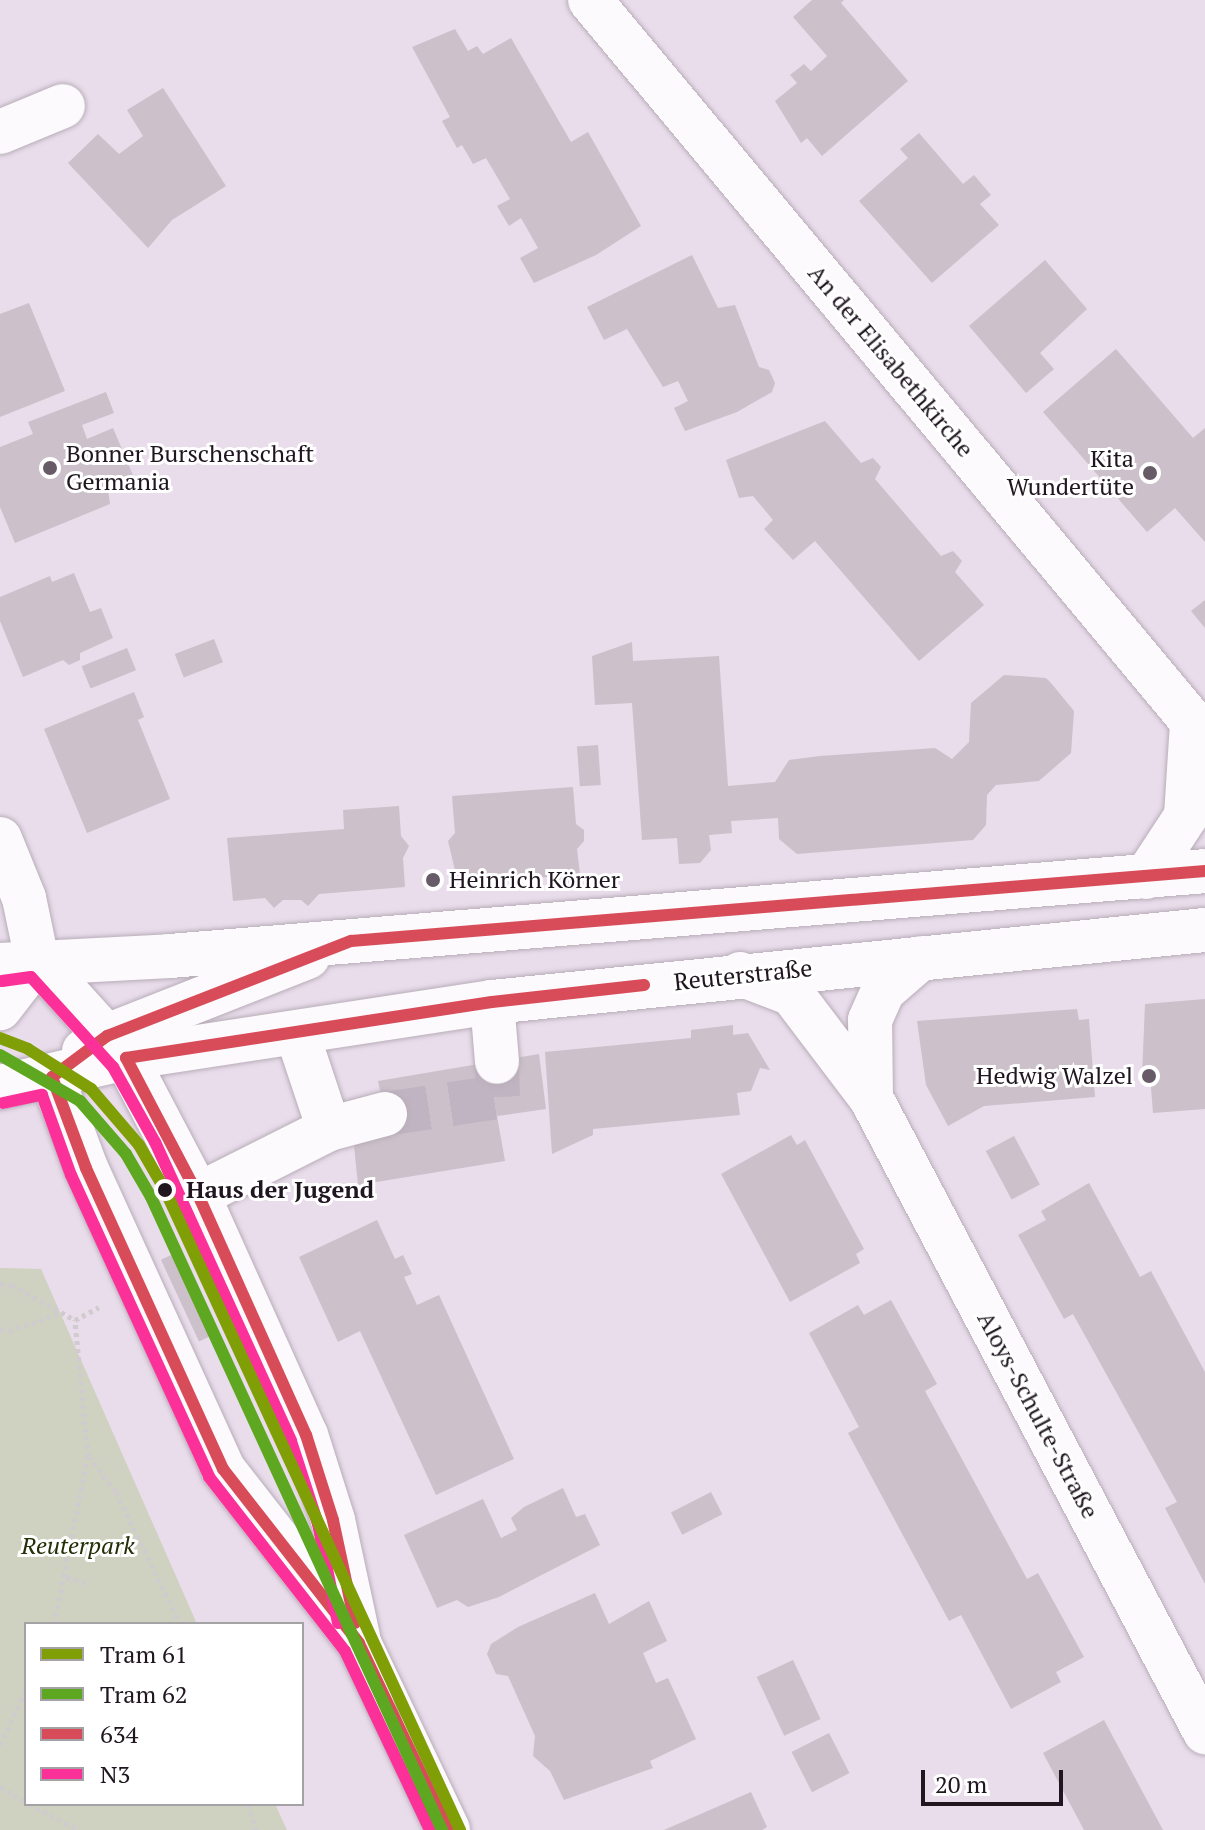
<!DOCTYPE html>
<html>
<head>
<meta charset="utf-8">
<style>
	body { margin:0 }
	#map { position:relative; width:1205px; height:1830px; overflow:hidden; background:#e9dceb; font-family:"PT Serif",serif }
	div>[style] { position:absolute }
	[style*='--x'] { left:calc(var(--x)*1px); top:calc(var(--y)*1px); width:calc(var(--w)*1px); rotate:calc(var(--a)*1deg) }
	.green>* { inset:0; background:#cfd2c0 }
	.building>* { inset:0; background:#ccc0ca; transform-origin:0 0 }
	.minor-tunnel>* { height:44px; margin-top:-22px; transform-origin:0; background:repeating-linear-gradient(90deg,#c1b4c2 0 44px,transparent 0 66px) }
	.path>* { height:5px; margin-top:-2.5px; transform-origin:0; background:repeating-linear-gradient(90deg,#cfcbcf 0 4px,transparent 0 8px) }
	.roads { filter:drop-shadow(0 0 2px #b7adb8) drop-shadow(0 0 2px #b7adb8) }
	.minor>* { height:44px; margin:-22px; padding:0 22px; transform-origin:22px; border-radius:22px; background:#fcfafc }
	.major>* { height:44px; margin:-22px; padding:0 22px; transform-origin:22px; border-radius:22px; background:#fcfafc }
	.tram>* { height:2px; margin:-1px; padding:0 1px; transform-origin:1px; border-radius:1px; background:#cbc8cc }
	.bus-1>* { height:12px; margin:-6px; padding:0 6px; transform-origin:6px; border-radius:6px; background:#d84c59 }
	.bus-2>* { height:12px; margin:-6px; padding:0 6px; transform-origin:6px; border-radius:6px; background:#fb3199 }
	.tram-1>* { height:12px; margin:-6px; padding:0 6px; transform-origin:6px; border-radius:6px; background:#809e06 }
	.tram-2>* { height:12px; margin:-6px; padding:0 6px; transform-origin:6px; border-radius:6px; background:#5ea720 }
	.dots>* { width:22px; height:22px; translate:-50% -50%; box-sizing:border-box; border:4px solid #fff; border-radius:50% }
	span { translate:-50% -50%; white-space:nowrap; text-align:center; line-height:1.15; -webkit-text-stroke:6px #fff; paint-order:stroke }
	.street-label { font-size:24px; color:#1f1620 }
	.poi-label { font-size:24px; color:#1f1620 }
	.left { translate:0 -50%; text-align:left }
	.right { translate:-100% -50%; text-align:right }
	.stop-label { font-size:24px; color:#1f1620; font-weight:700 }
	.park-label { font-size:24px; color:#232f07; font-style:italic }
	.legend { position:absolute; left:24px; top:1622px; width:280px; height:184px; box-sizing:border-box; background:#fff; border:2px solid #a5a2a6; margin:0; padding:10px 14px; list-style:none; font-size:24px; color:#1f1620 }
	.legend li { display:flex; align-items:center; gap:16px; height:40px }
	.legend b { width:40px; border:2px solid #a5a2a6 }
	.scale { position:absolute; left:921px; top:1770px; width:142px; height:36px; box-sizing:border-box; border:4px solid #1f1620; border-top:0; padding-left:10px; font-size:24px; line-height:28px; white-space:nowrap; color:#1f1620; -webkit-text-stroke:6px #fff; paint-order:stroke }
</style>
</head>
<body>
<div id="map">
	<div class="green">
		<div style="clip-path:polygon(0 1268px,41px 1269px,197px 1624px,26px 1624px,26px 1804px,275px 1804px,287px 1830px,0 1830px)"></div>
	</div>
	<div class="building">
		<div style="clip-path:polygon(812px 0,844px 0,841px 3px,908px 81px,822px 156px,807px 138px,801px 143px,775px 101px,797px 83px,790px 75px,804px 64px,811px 71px,827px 56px,793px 17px)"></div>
		<div style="clip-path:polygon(455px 29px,468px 51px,477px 46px,483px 54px,511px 38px,571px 142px,588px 132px,641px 226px,596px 255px,534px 283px,520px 258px,538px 248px,521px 218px,509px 226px,497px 206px,510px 199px,486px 158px,473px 164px,462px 145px,457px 148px,442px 121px,450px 117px,412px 47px)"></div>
		<div style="clip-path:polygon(163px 88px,226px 186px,172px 220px,148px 248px,68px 163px,98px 134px,119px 154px,143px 136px,127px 110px)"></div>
		<div style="clip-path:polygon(919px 133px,963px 184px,974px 175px,991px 195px,980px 204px,999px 225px,932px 283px,859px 201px,908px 158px,900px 149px)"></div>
		<div style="clip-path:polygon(692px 255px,718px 308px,735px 305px,759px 367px,769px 370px,775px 383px,772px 392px,737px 412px,685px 431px,674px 408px,688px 401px,678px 381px,663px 387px,627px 329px,604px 340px,587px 307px)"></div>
		<div style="clip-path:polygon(1045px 260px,1087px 309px,1040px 353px,1054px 369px,1026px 393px,969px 326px)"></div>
		<div style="clip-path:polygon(29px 303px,65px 391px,0 417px,0 314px)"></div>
		<div style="clip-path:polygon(1116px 349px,1193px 438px,1205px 428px,1205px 542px,1175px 508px,1147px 532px,1043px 412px)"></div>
		<div style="clip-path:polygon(106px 392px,114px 413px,82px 425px,87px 439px,113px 428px,135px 480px,108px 490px,110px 504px,15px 543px,0 507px,0 447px,33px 434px,28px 422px)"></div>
		<div style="clip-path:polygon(825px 421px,861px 463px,873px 458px,881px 467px,875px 479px,941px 556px,953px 551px,962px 561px,955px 572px,984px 605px,919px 661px,815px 541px,793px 560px,764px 529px,773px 520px,753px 496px,739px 498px,726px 460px)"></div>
		<div style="clip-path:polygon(74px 573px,90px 612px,101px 608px,113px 638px,80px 653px,80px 660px,69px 665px,63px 660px,23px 677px,0 621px,0 597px,50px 576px,52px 582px)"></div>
		<div style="clip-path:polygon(1205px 600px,1205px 628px,1191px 611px)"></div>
		<div style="left:214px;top:639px;width:25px;height:42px;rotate:69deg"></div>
		<div style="clip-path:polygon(632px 642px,633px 661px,719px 656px,728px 786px,775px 782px,789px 760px,820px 756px,935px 748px,952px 759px,969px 742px,971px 703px,1004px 675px,1046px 678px,1051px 683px,1074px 711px,1071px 753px,1039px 781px,996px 785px,987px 795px,986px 825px,973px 840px,797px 854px,779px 839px,778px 818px,731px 821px,732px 833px,709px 835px,711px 850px,700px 863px,679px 864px,677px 838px,642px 840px,632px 703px,595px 705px,592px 656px)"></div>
		<div style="left:127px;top:648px;width:24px;height:49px;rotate:68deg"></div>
		<div style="clip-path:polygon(134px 692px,144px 717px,138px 720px,170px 799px,87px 833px,44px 729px)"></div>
		<div style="left:598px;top:745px;width:40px;height:21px;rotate:86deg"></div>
		<div style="clip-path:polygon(573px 787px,576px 824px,584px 830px,584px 841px,577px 849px,580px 874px,570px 883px,556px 884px,548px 877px,519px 879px,491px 881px,483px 889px,469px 890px,458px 883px,448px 841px,455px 833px,452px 796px)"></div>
		<div style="clip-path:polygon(399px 806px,401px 836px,409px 846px,403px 858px,405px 887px,319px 894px,308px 906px,301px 900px,283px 900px,274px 908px,265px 898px,233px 901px,227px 838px,344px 829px,343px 810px)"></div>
		<div style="clip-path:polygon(1205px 999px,1205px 1109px,1153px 1113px,1150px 1075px,1142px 1076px,1145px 1004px)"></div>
		<div style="clip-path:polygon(1077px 1009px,1079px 1020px,1089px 1019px,1095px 1097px,984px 1106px,948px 1126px,926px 1085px,917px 1021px)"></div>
		<div style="clip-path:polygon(733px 1025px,733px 1035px,748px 1033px,770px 1070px,760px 1068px,751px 1091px,737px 1093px,740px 1115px,593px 1129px,593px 1135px,552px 1154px,545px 1052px,691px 1038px,691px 1030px)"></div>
		<div style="clip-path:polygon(539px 1054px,546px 1109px,497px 1116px,505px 1161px,358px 1185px,353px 1136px,389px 1130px,378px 1081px)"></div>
		<div style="clip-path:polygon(791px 1135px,797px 1145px,805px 1140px,864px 1249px,856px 1254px,860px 1263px,790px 1302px,721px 1174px)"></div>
		<div style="left:1014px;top:1136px;width:55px;height:32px;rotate:62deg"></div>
		<div style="clip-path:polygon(1089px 1183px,1140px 1277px,1151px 1271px,1205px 1372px,1205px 1584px,1165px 1508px,1177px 1502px,1073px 1314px,1064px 1319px,1018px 1235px,1046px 1220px,1041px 1211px)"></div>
		<div style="clip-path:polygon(377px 1220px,395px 1259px,403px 1255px,412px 1274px,404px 1277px,417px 1305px,439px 1295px,514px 1459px,436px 1495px,360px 1331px,338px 1342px,299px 1257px)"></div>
		<div style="left:180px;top:1251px;width:90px;height:21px;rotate:65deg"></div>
		<div style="clip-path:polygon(891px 1300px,937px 1384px,925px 1391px,1027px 1579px,1038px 1573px,1084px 1657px,1056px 1672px,1061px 1682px,1011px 1709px,961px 1615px,949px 1621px,848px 1433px,859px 1427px,809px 1333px,858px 1305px,864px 1315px)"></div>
		<div style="clip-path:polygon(563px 1488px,576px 1517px,585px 1514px,600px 1545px,499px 1597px,468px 1607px,457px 1600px,437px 1608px,404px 1535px,483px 1499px,501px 1538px,517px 1530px,511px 1518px,524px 1507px)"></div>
		<div style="left:711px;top:1492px;width:25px;height:45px;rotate:63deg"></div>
		<div style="clip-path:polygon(595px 1593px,609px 1624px,649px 1601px,667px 1641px,643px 1653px,656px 1683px,668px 1678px,696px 1739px,650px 1761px,653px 1768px,564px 1800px,550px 1771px,533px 1756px,535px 1736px,508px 1676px,496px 1674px,487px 1654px,491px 1644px,518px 1627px)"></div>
		<div style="left:793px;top:1660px;width:65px;height:40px;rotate:65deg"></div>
		<div style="clip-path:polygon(1104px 1720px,1163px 1830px,1084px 1830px,1043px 1753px)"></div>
		<div style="left:829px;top:1733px;width:45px;height:42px;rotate:63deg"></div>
		<div style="clip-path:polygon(751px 1792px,767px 1827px,762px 1830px,664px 1830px)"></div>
	</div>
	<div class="minor-tunnel">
		<div style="--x:385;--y:1114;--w:114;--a:-8.6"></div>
		<div style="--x:498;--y:1097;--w:35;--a:-92"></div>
	</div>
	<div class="path">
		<div style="--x:0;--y:1284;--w:12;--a:5"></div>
		<div style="--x:12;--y:1285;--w:72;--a:29.1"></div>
		<div style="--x:75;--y:1320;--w:27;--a:-28"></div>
		<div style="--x:0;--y:1329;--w:9;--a:13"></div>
		<div style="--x:9;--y:1331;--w:55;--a:-19.1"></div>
		<div style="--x:89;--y:1456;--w:45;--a:53.1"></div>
		<div style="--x:116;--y:1492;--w:147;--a:64.1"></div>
		<div style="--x:66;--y:1577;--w:23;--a:18"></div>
		<div style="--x:54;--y:1624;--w:171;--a:-78.6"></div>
		<div style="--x:88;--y:1456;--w:137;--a:-95.5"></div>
		<div style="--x:0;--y:1745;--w:61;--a:-64.7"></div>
		<div style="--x:0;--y:1787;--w:30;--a:30"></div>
		<div style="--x:29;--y:1804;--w:56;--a:27.5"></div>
		<div style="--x:248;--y:1804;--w:27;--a:73"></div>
	</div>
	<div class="roads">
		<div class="minor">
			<div style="--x:590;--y:0;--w:960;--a:50.16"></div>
			<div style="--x:0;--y:132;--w:68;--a:-22.4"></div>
			<div style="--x:0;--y:839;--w:64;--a:67.9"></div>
			<div style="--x:24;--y:898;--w:63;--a:78.2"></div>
			<div style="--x:37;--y:960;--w:61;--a:127.6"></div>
			<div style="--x:1146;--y:877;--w:73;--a:-56.7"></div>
			<div style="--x:1186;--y:816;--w:94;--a:-86.3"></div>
			<div style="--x:740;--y:974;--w:56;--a:21"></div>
			<div style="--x:792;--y:994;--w:131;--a:52.8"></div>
			<div style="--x:871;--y:1098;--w:717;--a:62.22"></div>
			<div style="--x:492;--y:1002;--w:60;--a:85.2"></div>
			<div style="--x:297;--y:1033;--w:101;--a:71.6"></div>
			<div style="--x:871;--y:1098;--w:78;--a:-90.7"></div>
			<div style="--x:870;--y:1020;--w:32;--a:-66"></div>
			<div style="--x:883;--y:991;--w:50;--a:-41"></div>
			<div style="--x:198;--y:1195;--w:147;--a:-26.7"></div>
			<div style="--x:329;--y:1129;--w:58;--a:-15"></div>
		</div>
		<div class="major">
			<div style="--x:37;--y:960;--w:132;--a:47.8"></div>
			<div style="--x:126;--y:1058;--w:155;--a:62.3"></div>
			<div style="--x:198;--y:1195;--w:263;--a:65.8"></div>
			<div style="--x:306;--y:1435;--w:89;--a:72.4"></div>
			<div style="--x:333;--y:1520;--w:120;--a:77.9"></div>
			<div style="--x:0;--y:965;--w:170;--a:-3"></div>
			<div style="--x:170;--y:956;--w:1038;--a:-4.69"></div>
			<div style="--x:84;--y:1051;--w:27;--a:-33"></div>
			<div style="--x:107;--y:1036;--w:216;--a:-21.5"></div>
			<div style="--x:52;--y:1077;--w:97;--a:69.5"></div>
			<div style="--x:86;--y:1168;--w:331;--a:65.5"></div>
			<div style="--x:223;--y:1469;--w:221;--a:52"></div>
			<div style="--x:359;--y:1643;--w:207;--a:64.5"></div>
			<div style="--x:0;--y:1087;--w:129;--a:-13"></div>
			<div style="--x:126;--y:1058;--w:370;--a:-8.7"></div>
			<div style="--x:492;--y:1002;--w:717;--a:-5.77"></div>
		</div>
	</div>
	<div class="tram">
		<div style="--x:378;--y:1651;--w:189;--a:71.5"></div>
	</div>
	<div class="bus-1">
		<div style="--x:355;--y:1623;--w:105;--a:-102.1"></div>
		<div style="--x:333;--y:1520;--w:89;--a:-107.6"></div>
		<div style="--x:306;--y:1435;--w:263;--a:-114.2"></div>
		<div style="--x:198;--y:1195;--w:155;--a:-117.7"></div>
		<div style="--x:126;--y:1058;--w:370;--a:-8.7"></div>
		<div style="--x:492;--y:1002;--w:153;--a:-6.4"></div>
		<div style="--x:448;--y:1830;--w:207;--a:-115.5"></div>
		<div style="--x:359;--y:1643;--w:221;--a:-128"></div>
		<div style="--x:223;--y:1469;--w:331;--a:-114.5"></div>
		<div style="--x:86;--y:1168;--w:97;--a:-110.5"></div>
		<div style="--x:52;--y:1077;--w:69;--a:-36.7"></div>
		<div style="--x:107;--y:1036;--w:262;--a:-21.3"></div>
		<div style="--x:351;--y:941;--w:857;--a:-4.69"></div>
	</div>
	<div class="bus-2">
		<div style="--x:2;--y:981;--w:29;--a:-8"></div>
		<div style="--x:31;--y:977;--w:122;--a:47.7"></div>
		<div style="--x:113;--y:1067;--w:86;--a:60.8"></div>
		<div style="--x:155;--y:1142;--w:328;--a:65.5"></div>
		<div style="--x:291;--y:1441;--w:87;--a:72"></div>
		<div style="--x:318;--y:1524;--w:101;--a:78.6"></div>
		<div style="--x:3;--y:1103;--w:40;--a:-12"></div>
		<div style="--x:42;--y:1095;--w:85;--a:70.1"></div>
		<div style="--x:71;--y:1175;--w:332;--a:65.4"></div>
		<div style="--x:209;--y:1477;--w:221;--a:52"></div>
		<div style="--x:345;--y:1651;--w:198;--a:64.6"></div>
	</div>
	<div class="tram-1">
		<div style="--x:0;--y:1038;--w:30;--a:21"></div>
		<div style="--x:28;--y:1049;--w:75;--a:32.4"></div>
		<div style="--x:91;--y:1089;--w:74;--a:49.4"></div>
		<div style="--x:139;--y:1145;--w:52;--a:60"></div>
		<div style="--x:165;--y:1190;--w:705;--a:65.25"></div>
	</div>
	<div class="tram-2">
		<div style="--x:0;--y:1055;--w:92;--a:29.9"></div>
		<div style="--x:80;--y:1101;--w:70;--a:49"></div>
		<div style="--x:126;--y:1154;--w:50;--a:59.8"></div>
		<div style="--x:151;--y:1197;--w:697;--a:65.31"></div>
	</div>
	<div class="dots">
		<div style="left:50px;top:468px;background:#665b67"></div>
		<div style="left:1150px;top:473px;background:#665b67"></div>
		<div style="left:433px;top:880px;background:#665b67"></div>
		<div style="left:1149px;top:1076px;background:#665b67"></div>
		<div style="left:165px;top:1190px;background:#1f1620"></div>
	</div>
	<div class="street-label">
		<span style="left:891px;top:361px;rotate:50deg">An der Elisabethkirche</span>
		<span style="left:743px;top:975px;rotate:-6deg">Reuterstraße</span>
		<span style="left:1038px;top:1415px;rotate:62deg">Aloys-Schulte-Straße</span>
	</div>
	<div class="poi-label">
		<span class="left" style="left:66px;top:468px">Bonner Burschenschaft<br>Germania</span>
		<span class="right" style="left:1134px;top:473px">Kita<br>Wundertüte</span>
		<span class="left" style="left:449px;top:880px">Heinrich Körner</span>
		<span class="right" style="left:1133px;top:1076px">Hedwig Walzel</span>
	</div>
	<div class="stop-label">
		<span class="left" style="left:186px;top:1190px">Haus der Jugend</span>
	</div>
	<div class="park-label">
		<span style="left:78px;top:1546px">Reuterpark</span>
	</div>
	<ul class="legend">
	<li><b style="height:10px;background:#809e06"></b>Tram 61</li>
	<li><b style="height:10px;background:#5ea720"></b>Tram 62</li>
	<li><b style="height:10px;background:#d84c59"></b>634</li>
	<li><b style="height:10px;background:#fb3199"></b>N3</li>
	</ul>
	<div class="scale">20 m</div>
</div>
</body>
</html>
